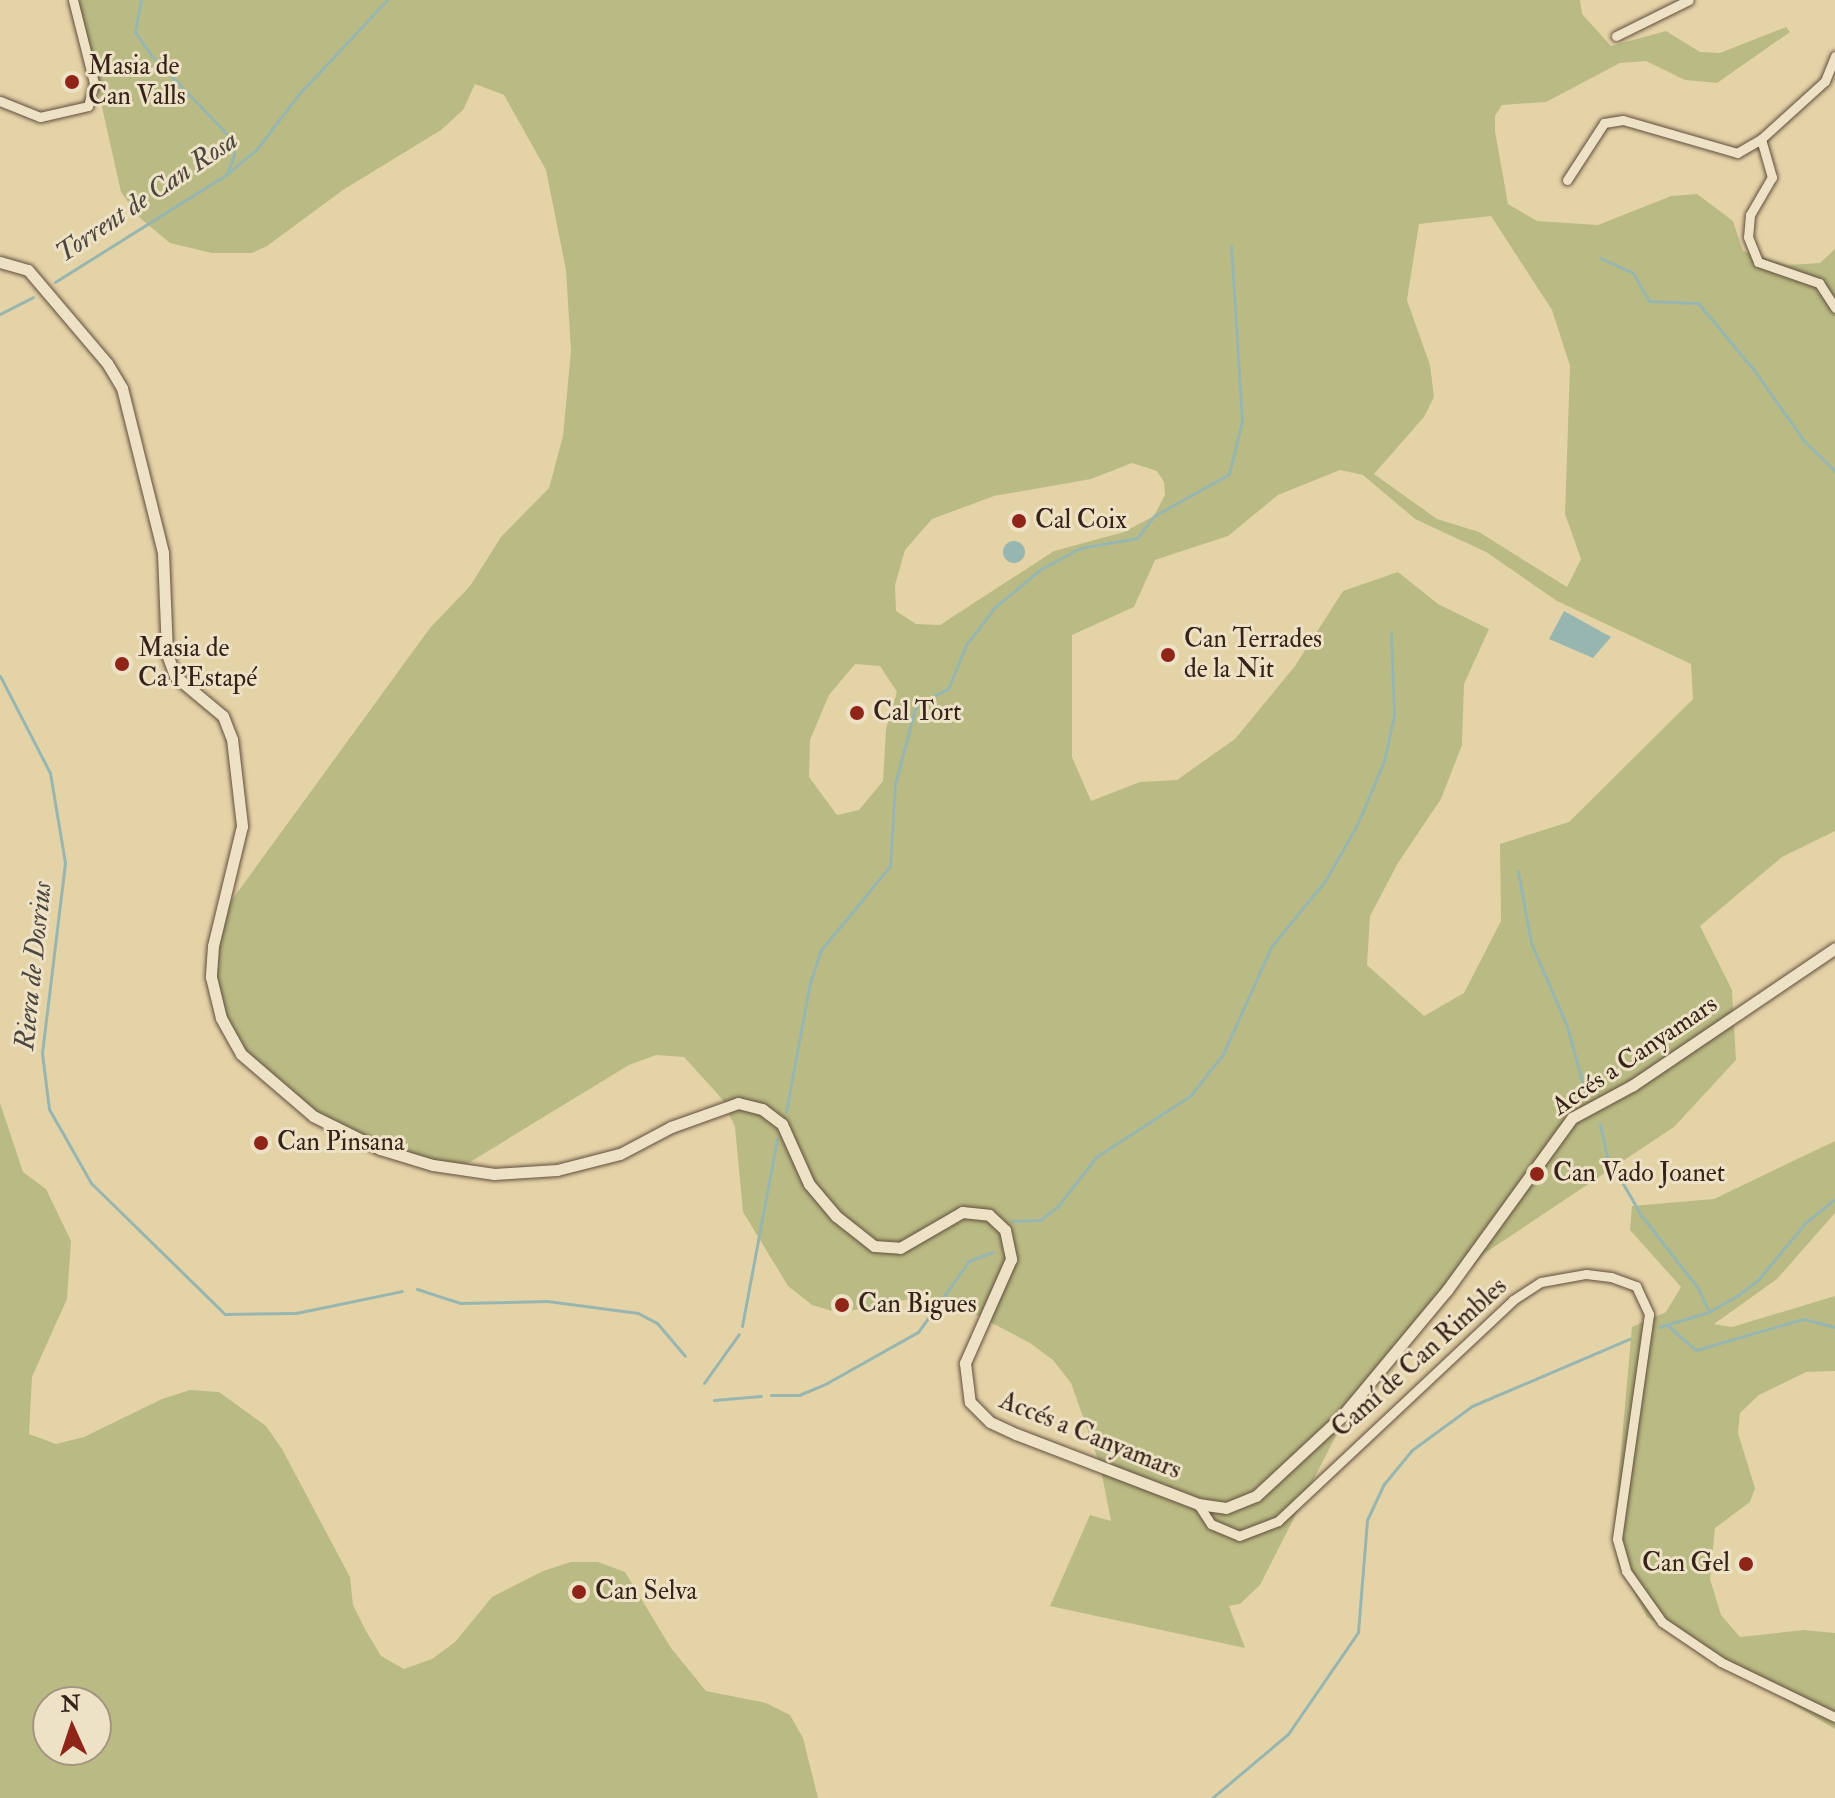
<!DOCTYPE html>
<html>
<head>
<meta charset="utf-8">
<style>
	body { margin:0 }
	#map { position:relative; width:1835px; height:1798px; overflow:hidden; background:#e5d3a8; font-family:"IM FELL Double Pica",serif }
	div>[style] { position:absolute }
	[style*='--x'] { left:calc(var(--x)*1px); top:calc(var(--y)*1px); width:calc(var(--w)*1px); rotate:calc(var(--a)*1deg) }
	.green>* { inset:0; background:#babb84 }
	.water>* { inset:0; background:#98b6b0 }
	.round { border-radius:50% }
	.stream>* { height:3px; margin:-1.5px; padding:0 1.5px; transform-origin:1.5px; border-radius:1.5px; background:#98b6b0 }
	.roads { filter:drop-shadow(0 0 2px #624e3d) drop-shadow(0 0 2px #624e3d) }
	.minor>* { height:9px; margin:-4.5px; padding:0 4.5px; transform-origin:4.5px; border-radius:4.5px; background:#eee2c6 }
	.tertiary>* { height:11px; margin:-5.5px; padding:0 5.5px; transform-origin:5.5px; border-radius:5.5px; background:#eee2c6 }
	.dots>* { width:22px; height:22px; translate:-50% -50%; box-sizing:border-box; border:4px solid #eee2c6; border-radius:50% }
	span { translate:-50% -50%; white-space:nowrap; text-align:center; line-height:1.15; -webkit-text-stroke:6px #eee2c6; paint-order:stroke }
	.poi-label { font-size:26px; color:#362219 }
	.left { translate:0 -50%; text-align:left }
	.right { translate:-100% -50%; text-align:right }
	.street-label { font-size:26px; color:#362219 }
	.water-label { font-size:28px; color:#4e473f; font-style:italic }
	.north { position:absolute; left:32px; top:1686px; width:80px; height:80px; box-sizing:border-box; background:#eee2c6; border:2px solid #a49581; border-radius:50%; rotate:357deg; font-size:22px; font-weight:700; line-height:32px; text-align:center; color:#362219 }
	.north::after { content:''; display:block; margin:auto; width:28px; height:36px; background:#8f2418; clip-path:polygon(50% 0,100% 100%,50% 72%,0 100%) }
</style>
</head>
<body>
<div id="map">
	<div class="green">
		<div style="clip-path:polygon(evenodd,78px 0,1580px 0,1582px 14px,1611px 46px,1666px 31px,1700px 52px,1720px 53px,1786px 27px,1790px 32px,1717px 83px,1685px 80px,1646px 61px,1620px 63px,1546px 102px,1502px 105px,1495px 116px,1495px 131px,1508px 204px,1537px 221px,1598px 225px,1671px 196px,1697px 194px,1733px 221px,1743px 251px,1787px 265px,1820px 263px,1835px 249px,1835px 831px,1782px 857px,1700px 926px,1732px 990px,1736px 1060px,1674px 1127px,1485px 1253px,1352px 1404px,1260px 1585px,1240px 1604px,1229px 1606px,1245px 1648px,1050px 1606px,1090px 1515px,1111px 1521px,1100px 1465px,1071px 1383px,1053px 1360px,1030px 1343px,952px 1302px,925px 1296px,839px 1313px,812px 1305px,788px 1286px,743px 1212px,735px 1127px,723px 1100px,684px 1057px,656px 1055px,629px 1065px,457px 1170px,428px 1168px,324px 1118px,232px 1047px,211px 964px,226px 908px,430px 628px,470px 586px,501px 537px,549px 488px,563px 436px,571px 351px,566px 270px,546px 170px,504px 95px,475px 84px,463px 110px,441px 130px,343px 190px,267px 246px,252px 253px,212px 253px,170px 243px,139px 217px,121px 192px,78px 0,1491px 216px,1552px 310px,1570px 366px,1565px 514px,1581px 559px,1567px 587px,1479px 532px,1437px 519px,1374px 474px,1424px 417px,1434px 397px,1430px 365px,1407px 300px,1419px 224px,1491px 216px,78px 0,1132px 463px,1157px 471px,1164px 482px,1165px 495px,1154px 516px,1124px 532px,1054px 551px,940px 625px,916px 624px,896px 611px,895px 585px,905px 550px,932px 519px,994px 496px,1091px 479px,1132px 463px,78px 0,1340px 470px,1363px 475px,1415px 519px,1486px 552px,1557px 601px,1691px 664px,1693px 699px,1569px 822px,1500px 844px,1501px 921px,1464px 993px,1424px 1016px,1367px 965px,1370px 916px,1398px 863px,1441px 799px,1462px 745px,1464px 684px,1489px 629px,1438px 604px,1398px 572px,1343px 591px,1295px 666px,1235px 739px,1177px 780px,1140px 782px,1091px 801px,1072px 757px,1072px 635px,1134px 607px,1155px 560px,1228px 536px,1278px 495px,1340px 470px,78px 0,855px 664px,880px 666px,897px 692px,886px 729px,883px 781px,859px 810px,837px 815px,809px 777px,810px 740px,829px 695px,855px 664px)"></div>
		<div style="clip-path:polygon(evenodd,0 1103px,23px 1172px,46px 1189px,71px 1241px,67px 1299px,32px 1377px,29px 1434px,56px 1444px,84px 1437px,162px 1399px,190px 1390px,219px 1392px,266px 1426px,282px 1449px,350px 1577px,353px 1605px,366px 1631px,381px 1656px,404px 1669px,432px 1659px,455px 1642px,492px 1597px,543px 1571px,571px 1562px,598px 1562px,625px 1572px,671px 1648px,706px 1691px,766px 1703px,790px 1715px,803px 1738px,818px 1798px,0 1798px,0 1103px,48px 1702px,96px 1702px,96px 1750px,48px 1750px,48px 1702px)"></div>
		<div style="clip-path:polygon(1835px 1141px,1835px 1213px,1777px 1279px,1714px 1324px,1732px 1327px,1835px 1296px,1835px 1371px,1806px 1372px,1759px 1395px,1740px 1413px,1738px 1433px,1755px 1488px,1750px 1502px,1715px 1528px,1710px 1579px,1721px 1615px,1740px 1637px,1804px 1630px,1835px 1633px,1835px 1729px,1647px 1617px,1617px 1561px,1615px 1517px,1632px 1327px,1666px 1312px,1681px 1287px,1630px 1230px,1632px 1206px,1714px 1199px)"></div>
	</div>
	<div class="water">
		<div class="round" style="left:1003px;top:541px;width:22px;height:22px"></div>
		<div style="clip-path:polygon(1564px 611px,1611px 637px,1593px 658px,1549px 639px)"></div>
	</div>
	<div class="stream">
		<div style="--x:141;--y:0;--w:33;--a:101"></div>
		<div style="--x:135;--y:32;--w:29;--a:55"></div>
		<div style="--x:152;--y:56;--w:112;--a:46.1"></div>
		<div style="--x:230;--y:137;--w:18;--a:77"></div>
		<div style="--x:234;--y:155;--w:19;--a:111"></div>
		<div style="--x:1600;--y:258;--w:36;--a:24"></div>
		<div style="--x:1633;--y:273;--w:32;--a:60"></div>
		<div style="--x:1649;--y:301;--w:49;--a:2.3"></div>
		<div style="--x:1698;--y:303;--w:87;--a:50.1"></div>
		<div style="--x:1754;--y:370;--w:87;--a:54.8"></div>
		<div style="--x:1804;--y:441;--w:43;--a:44.1"></div>
		<div style="--x:55;--y:282;--w:203;--a:-32.1"></div>
		<div style="--x:227;--y:174;--w:39;--a:-40"></div>
		<div style="--x:257;--y:149;--w:68;--a:-52.8"></div>
		<div style="--x:298;--y:95;--w:130;--a:-46.9"></div>
		<div style="--x:0;--y:314;--w:37;--a:-27"></div>
		<div style="--x:0;--y:676;--w:109;--a:62.7"></div>
		<div style="--x:50;--y:773;--w:91;--a:80.5"></div>
		<div style="--x:65;--y:863;--w:191;--a:96.9"></div>
		<div style="--x:42;--y:1053;--w:56;--a:82.9"></div>
		<div style="--x:49;--y:1109;--w:85;--a:60.4"></div>
		<div style="--x:91;--y:1183;--w:187;--a:44.4"></div>
		<div style="--x:225;--y:1314;--w:71;--a:-0.8"></div>
		<div style="--x:296;--y:1313;--w:108;--a:-11.7"></div>
		<div style="--x:1518;--y:871;--w:73;--a:79.8"></div>
		<div style="--x:1531;--y:943;--w:90;--a:66.6"></div>
		<div style="--x:1567;--y:1026;--w:73;--a:74.8"></div>
		<div style="--x:786;--y:1112;--w:131;--a:-79.5"></div>
		<div style="--x:810;--y:983;--w:35;--a:-72"></div>
		<div style="--x:821;--y:950;--w:109;--a:-50.6"></div>
		<div style="--x:890;--y:866;--w:82;--a:-86.5"></div>
		<div style="--x:895;--y:784;--w:82;--a:-75.1"></div>
		<div style="--x:916;--y:705;--w:36;--a:-27"></div>
		<div style="--x:948;--y:689;--w:48;--a:-67.8"></div>
		<div style="--x:966;--y:645;--w:48;--a:-52.7"></div>
		<div style="--x:995;--y:607;--w:60;--a:-39.6"></div>
		<div style="--x:1041;--y:569;--w:44;--a:-28.3"></div>
		<div style="--x:1080;--y:548;--w:58;--a:-10"></div>
		<div style="--x:1137;--y:538;--w:28;--a:-52"></div>
		<div style="--x:1154;--y:516;--w:86;--a:-29.2"></div>
		<div style="--x:1229;--y:474;--w:55;--a:-76.2"></div>
		<div style="--x:1242;--y:421;--w:175;--a:-93.6"></div>
		<div style="--x:1600;--y:1124;--w:33;--a:78"></div>
		<div style="--x:1607;--y:1156;--w:68;--a:60"></div>
		<div style="--x:1641;--y:1215;--w:93;--a:52"></div>
		<div style="--x:1698;--y:1288;--w:26;--a:65"></div>
		<div style="--x:1012;--y:1221;--w:28;--a:-2"></div>
		<div style="--x:1040;--y:1220;--w:23;--a:-38"></div>
		<div style="--x:1058;--y:1206;--w:62;--a:-52.2"></div>
		<div style="--x:1096;--y:1157;--w:112;--a:-33"></div>
		<div style="--x:1190;--y:1096;--w:53;--a:-51.8"></div>
		<div style="--x:1223;--y:1054;--w:117;--a:-65.8"></div>
		<div style="--x:1271;--y:947;--w:85;--a:-50.7"></div>
		<div style="--x:1325;--y:881;--w:64;--a:-60.3"></div>
		<div style="--x:1357;--y:825;--w:69;--a:-67.1"></div>
		<div style="--x:1384;--y:761;--w:47;--a:-77.7"></div>
		<div style="--x:1394;--y:715;--w:83;--a:-92.1"></div>
		<div style="--x:417;--y:1289;--w:45;--a:18"></div>
		<div style="--x:460;--y:1303;--w:87;--a:-1.3"></div>
		<div style="--x:547;--y:1301;--w:92;--a:7.5"></div>
		<div style="--x:638;--y:1313;--w:21;--a:28"></div>
		<div style="--x:657;--y:1323;--w:43;--a:49.7"></div>
		<div style="--x:1667;--y:1325;--w:38;--a:41"></div>
		<div style="--x:1696;--y:1350;--w:111;--a:-16.2"></div>
		<div style="--x:1803;--y:1319;--w:33;--a:14"></div>
		<div style="--x:742;--y:1326;--w:190;--a:-79.4"></div>
		<div style="--x:1659;--y:1327;--w:52;--a:-16.7"></div>
		<div style="--x:1709;--y:1312;--w:34;--a:-30"></div>
		<div style="--x:1738;--y:1295;--w:25;--a:-37"></div>
		<div style="--x:1758;--y:1280;--w:74;--a:-50.5"></div>
		<div style="--x:1805;--y:1223;--w:38;--a:-39"></div>
		<div style="--x:704;--y:1383;--w:60;--a:-54.5"></div>
		<div style="--x:771;--y:1395;--w:28;--a:0"></div>
		<div style="--x:799;--y:1395;--w:30;--a:-23"></div>
		<div style="--x:827;--y:1383;--w:104;--a:-29.3"></div>
		<div style="--x:918;--y:1332;--w:87;--a:-54.3"></div>
		<div style="--x:969;--y:1261;--w:25;--a:-21"></div>
		<div style="--x:714;--y:1400;--w:47;--a:-4.9"></div>
		<div style="--x:1212;--y:1798;--w:99;--a:-40.1"></div>
		<div style="--x:1288;--y:1734;--w:124;--a:-55.5"></div>
		<div style="--x:1358;--y:1632;--w:112;--a:-85.4"></div>
		<div style="--x:1367;--y:1520;--w:40;--a:-65"></div>
		<div style="--x:1384;--y:1484;--w:44;--a:-50.5"></div>
		<div style="--x:1412;--y:1450;--w:74;--a:-36.3"></div>
		<div style="--x:1472;--y:1406;--w:171;--a:-23.1"></div>
	</div>
	<div class="roads">
		<div class="minor">
			<div style="--x:1616;--y:36;--w:81;--a:-26.3"></div>
			<div style="--x:0;--y:101;--w:43;--a:21.8"></div>
			<div style="--x:40;--y:117;--w:49;--a:-12.9"></div>
			<div style="--x:88;--y:106;--w:24;--a:-75"></div>
			<div style="--x:94;--y:83;--w:86;--a:-104.2"></div>
			<div style="--x:1761;--y:139;--w:40;--a:74"></div>
			<div style="--x:1772;--y:177;--w:44;--a:120.1"></div>
			<div style="--x:1750;--y:215;--w:22;--a:95"></div>
			<div style="--x:1748;--y:237;--w:27;--a:68"></div>
			<div style="--x:1758;--y:262;--w:65;--a:19"></div>
			<div style="--x:1819;--y:283;--w:30;--a:57"></div>
			<div style="--x:1567;--y:180;--w:68;--a:-57"></div>
			<div style="--x:1604;--y:123;--w:19;--a:-9"></div>
			<div style="--x:1623;--y:120;--w:119;--a:16.1"></div>
			<div style="--x:1737;--y:153;--w:28;--a:-30"></div>
			<div style="--x:1761;--y:139;--w:86;--a:-42.2"></div>
			<div style="--x:1825;--y:81;--w:27;--a:-68"></div>
			<div style="--x:1198;--y:1504;--w:24;--a:57"></div>
			<div style="--x:1211;--y:1524;--w:30;--a:23"></div>
			<div style="--x:1239;--y:1536;--w:42;--a:-21"></div>
			<div style="--x:1278;--y:1521;--w:323;--a:-43.2"></div>
			<div style="--x:1513;--y:1300;--w:33;--a:-33"></div>
			<div style="--x:1541;--y:1282;--w:46;--a:-10.1"></div>
			<div style="--x:1586;--y:1274;--w:25;--a:7"></div>
			<div style="--x:1611;--y:1277;--w:27;--a:20"></div>
			<div style="--x:1636;--y:1286;--w:31;--a:65"></div>
			<div style="--x:1649;--y:1314;--w:227;--a:98.1"></div>
			<div style="--x:1617;--y:1539;--w:33;--a:74"></div>
			<div style="--x:1626;--y:1571;--w:62;--a:54.8"></div>
			<div style="--x:1662;--y:1622;--w:71;--a:34.1"></div>
			<div style="--x:1721;--y:1662;--w:127;--a:25.8"></div>
		</div>
		<div class="tertiary">
			<div style="--x:0;--y:262;--w:29;--a:16"></div>
			<div style="--x:28;--y:270;--w:122;--a:49.7"></div>
			<div style="--x:107;--y:363;--w:29;--a:59"></div>
			<div style="--x:122;--y:388;--w:170;--a:76"></div>
			<div style="--x:163;--y:553;--w:101;--a:87.7"></div>
			<div style="--x:167;--y:654;--w:23;--a:70"></div>
			<div style="--x:175;--y:676;--w:62;--a:39.8"></div>
			<div style="--x:223;--y:716;--w:25;--a:69"></div>
			<div style="--x:232;--y:739;--w:88;--a:83.4"></div>
			<div style="--x:242;--y:826;--w:123;--a:103.6"></div>
			<div style="--x:213;--y:946;--w:31;--a:94"></div>
			<div style="--x:211;--y:977;--w:42;--a:76.3"></div>
			<div style="--x:221;--y:1018;--w:41;--a:60.9"></div>
			<div style="--x:241;--y:1054;--w:95;--a:40.7"></div>
			<div style="--x:313;--y:1116;--w:75;--a:26.2"></div>
			<div style="--x:380;--y:1149;--w:55;--a:16.8"></div>
			<div style="--x:433;--y:1165;--w:62;--a:8.4"></div>
			<div style="--x:494;--y:1174;--w:63;--a:-3.6"></div>
			<div style="--x:557;--y:1170;--w:65;--a:-14.3"></div>
			<div style="--x:620;--y:1154;--w:58;--a:-27.9"></div>
			<div style="--x:671;--y:1127;--w:71;--a:-19.7"></div>
			<div style="--x:738;--y:1103;--w:25;--a:14"></div>
			<div style="--x:762;--y:1109;--w:25;--a:37"></div>
			<div style="--x:782;--y:1124;--w:66;--a:65.8"></div>
			<div style="--x:809;--y:1184;--w:42;--a:49.8"></div>
			<div style="--x:836;--y:1216;--w:48;--a:38.3"></div>
			<div style="--x:874;--y:1246;--w:26;--a:4"></div>
			<div style="--x:900;--y:1248;--w:72;--a:-30.1"></div>
			<div style="--x:962;--y:1212;--w:27;--a:6"></div>
			<div style="--x:989;--y:1215;--w:22;--a:43"></div>
			<div style="--x:1005;--y:1230;--w:30;--a:78"></div>
			<div style="--x:1011;--y:1259;--w:114;--a:113.9"></div>
			<div style="--x:965;--y:1363;--w:39;--a:83"></div>
			<div style="--x:970;--y:1402;--w:28;--a:45"></div>
			<div style="--x:990;--y:1422;--w:29;--a:25"></div>
			<div style="--x:1016;--y:1434;--w:195;--a:21"></div>
			<div style="--x:1198;--y:1504;--w:28;--a:8"></div>
			<div style="--x:1226;--y:1508;--w:32;--a:-22"></div>
			<div style="--x:1256;--y:1496;--w:117;--a:-42.9"></div>
			<div style="--x:1342;--y:1416;--w:164;--a:-50.2"></div>
			<div style="--x:1447;--y:1290;--w:213;--a:-54"></div>
			<div style="--x:1572;--y:1118;--w:69;--a:-28.4"></div>
			<div style="--x:1633;--y:1085;--w:244;--a:-34.1"></div>
		</div>
	</div>
	<div class="dots">
		<div style="left:72px;top:82px;background:#8f2418"></div>
		<div style="left:1019px;top:521px;background:#8f2418"></div>
		<div style="left:1168px;top:655px;background:#8f2418"></div>
		<div style="left:122px;top:664px;background:#8f2418"></div>
		<div style="left:857px;top:713px;background:#8f2418"></div>
		<div style="left:261px;top:1143px;background:#8f2418"></div>
		<div style="left:1537px;top:1174px;background:#8f2418"></div>
		<div style="left:842px;top:1305px;background:#8f2418"></div>
		<div style="left:1746px;top:1564px;background:#8f2418"></div>
		<div style="left:579px;top:1592px;background:#8f2418"></div>
	</div>
	<div class="poi-label">
		<span class="left" style="left:88px;top:82px">Masia de<br>Can Valls</span>
		<span class="left" style="left:1035px;top:521px">Cal Coix</span>
		<span class="left" style="left:1184px;top:655px">Can Terrades<br>de la Nit</span>
		<span class="left" style="left:138px;top:664px">Masia de<br>Ca l'Estapé</span>
		<span class="left" style="left:873px;top:713px">Cal Tort</span>
		<span class="left" style="left:277px;top:1143px">Can Pinsana</span>
		<span class="left" style="left:1553px;top:1174px">Can Vado Joanet</span>
		<span class="left" style="left:858px;top:1305px">Can Bigues</span>
		<span class="right" style="left:1730px;top:1564px">Can Gel</span>
		<span class="left" style="left:595px;top:1592px">Can Selva</span>
	</div>
	<div class="street-label">
		<span style="left:1635px;top:1056px;rotate:-34deg">Accés a Canyamars</span>
		<span style="left:1420px;top:1358px;rotate:-42deg">Camí de Can Rimbles</span>
		<span style="left:1090px;top:1436px;rotate:22deg">Accés a Canyamars</span>
	</div>
	<div class="water-label">
		<span style="left:147px;top:197px;rotate:-34deg">Torrent de Can Rosa</span>
		<span style="left:34px;top:966px;rotate:-84deg">Riera de Dosrius</span>
	</div>
	<div class="north">N</div>
</div>
</body>
</html>
